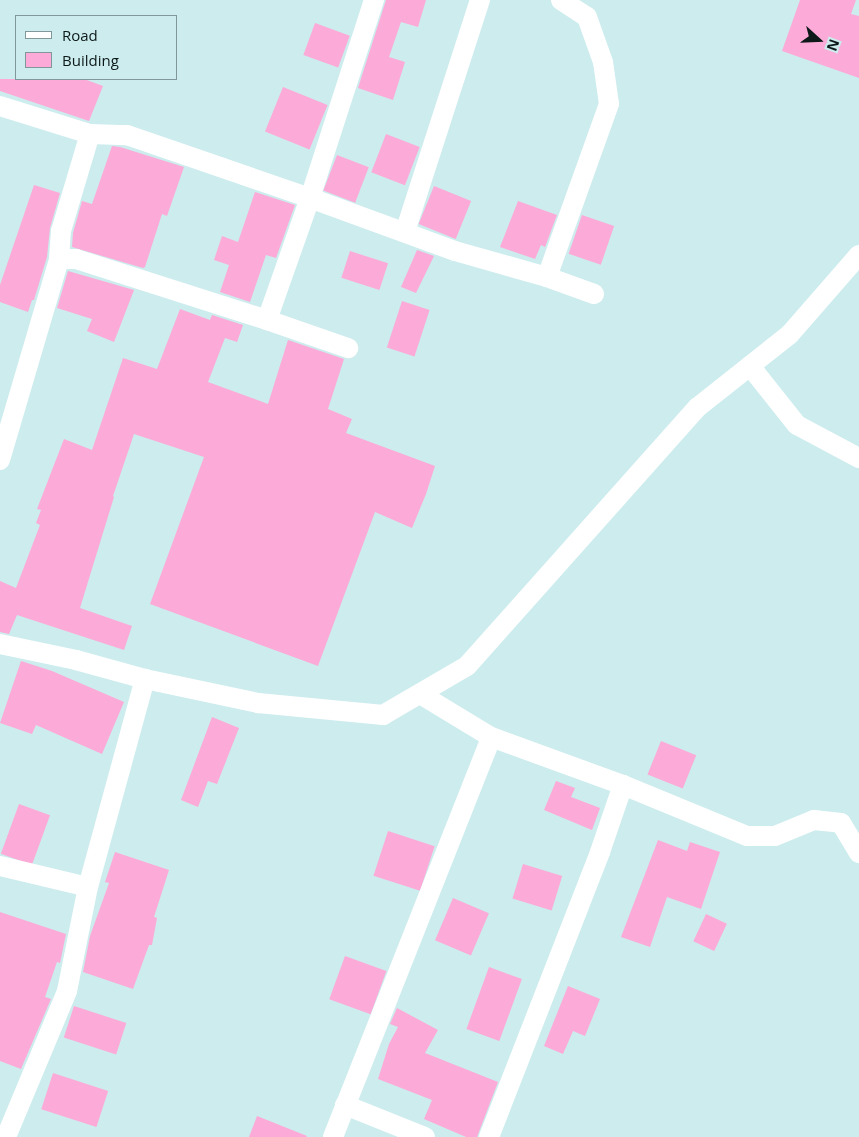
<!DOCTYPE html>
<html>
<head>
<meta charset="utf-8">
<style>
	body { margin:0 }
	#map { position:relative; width:859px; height:1137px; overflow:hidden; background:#cdecee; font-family:"Open Sans",sans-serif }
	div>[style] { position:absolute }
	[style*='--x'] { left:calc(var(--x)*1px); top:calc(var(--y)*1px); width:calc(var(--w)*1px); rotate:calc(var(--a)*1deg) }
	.building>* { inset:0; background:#fcaad7; transform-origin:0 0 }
	.minor>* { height:20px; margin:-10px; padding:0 10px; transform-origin:10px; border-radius:10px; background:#fff }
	span { translate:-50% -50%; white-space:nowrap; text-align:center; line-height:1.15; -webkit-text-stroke:5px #cdecee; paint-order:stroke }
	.legend { position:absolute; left:15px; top:15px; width:162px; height:65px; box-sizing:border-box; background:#cdecee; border:1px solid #809899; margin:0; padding:6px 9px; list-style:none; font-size:15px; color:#0d1919 }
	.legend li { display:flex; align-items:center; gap:10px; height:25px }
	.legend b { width:25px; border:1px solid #809899 }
	.north { position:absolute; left:794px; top:15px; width:50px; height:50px; -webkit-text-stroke:4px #cdecee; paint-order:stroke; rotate:110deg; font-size:14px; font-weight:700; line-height:20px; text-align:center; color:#0d1919 }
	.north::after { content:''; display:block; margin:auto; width:18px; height:22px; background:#0d1919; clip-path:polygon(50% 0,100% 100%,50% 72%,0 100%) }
</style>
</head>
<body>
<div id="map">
	<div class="building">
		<div style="clip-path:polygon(386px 0,426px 0,418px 27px,401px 22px,389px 57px,405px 62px,393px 100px,358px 88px)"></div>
		<div style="clip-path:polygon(800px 0,856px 0,851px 14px,859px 16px,859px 78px,782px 51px)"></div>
		<div style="left:315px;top:23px;width:37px;height:34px;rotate:20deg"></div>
		<div style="clip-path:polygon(0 79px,84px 79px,103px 86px,89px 121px,0 91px)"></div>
		<div style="left:283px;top:87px;width:48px;height:48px;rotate:22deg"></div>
		<div style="left:386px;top:134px;width:36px;height:41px;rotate:21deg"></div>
		<div style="clip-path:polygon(112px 146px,120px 147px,184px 167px,167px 216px,162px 214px,145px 267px,143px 268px,72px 247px,73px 233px,82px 201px,92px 204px)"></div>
		<div style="left:337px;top:155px;width:34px;height:38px;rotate:21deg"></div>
		<div style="clip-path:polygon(34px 185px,60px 193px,50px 228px,47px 257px,34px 300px,32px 300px,28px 312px,0 302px,0 285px)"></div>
		<div style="left:434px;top:186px;width:40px;height:41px;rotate:22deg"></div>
		<div style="clip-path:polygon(255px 192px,295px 205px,276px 258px,266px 255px,250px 302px,220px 292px,229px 265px,214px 260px,222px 236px,238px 242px)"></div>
		<div style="clip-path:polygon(518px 201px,557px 215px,545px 247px,541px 245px,535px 259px,500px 247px)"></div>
		<div style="left:582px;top:215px;width:34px;height:41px;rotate:19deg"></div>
		<div style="clip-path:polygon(417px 250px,434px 256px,416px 293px,401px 287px)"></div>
		<div style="left:350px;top:251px;width:40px;height:28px;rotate:18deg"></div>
		<div style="clip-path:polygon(68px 271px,134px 290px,114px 342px,87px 331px,92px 319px,57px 308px)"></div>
		<div style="left:402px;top:301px;width:29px;height:49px;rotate:18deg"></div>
		<div style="clip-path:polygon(180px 309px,210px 320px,212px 315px,243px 325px,237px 342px,225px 338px,208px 382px,268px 404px,288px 340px,344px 359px,328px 409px,352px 419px,346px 433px,435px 466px,426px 494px,412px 528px,375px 512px,318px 666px,150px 604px,204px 457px,134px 434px,113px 496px,114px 497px,80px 608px,132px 626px,124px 650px,17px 615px,9px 634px,0 632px,0 581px,16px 588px,40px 525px,36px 523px,41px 510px,37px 509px,64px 439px,92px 450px,123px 358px,157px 369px)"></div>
		<div style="clip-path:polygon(21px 661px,52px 671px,124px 702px,102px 754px,36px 725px,32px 734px,0 723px)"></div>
		<div style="clip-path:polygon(212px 717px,239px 728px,217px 784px,208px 781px,198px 807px,181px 800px)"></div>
		<div style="left:661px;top:741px;width:38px;height:36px;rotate:22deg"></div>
		<div style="clip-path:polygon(556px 781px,575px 788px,571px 797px,600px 808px,592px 830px,544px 810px)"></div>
		<div style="left:19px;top:804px;width:33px;height:53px;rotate:20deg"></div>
		<div style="left:388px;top:831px;width:49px;height:47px;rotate:18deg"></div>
		<div style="clip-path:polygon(658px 840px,687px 851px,690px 842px,720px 852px,701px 909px,667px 897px,650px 947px,621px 937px)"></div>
		<div style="clip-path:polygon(115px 852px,169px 870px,154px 917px,157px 918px,152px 945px,149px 945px,133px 989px,83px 972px,90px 936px,109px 883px,105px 882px)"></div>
		<div style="left:523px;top:864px;width:41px;height:36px;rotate:17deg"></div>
		<div style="left:453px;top:898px;width:39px;height:46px;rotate:23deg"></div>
		<div style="clip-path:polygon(0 912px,66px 934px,60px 963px,57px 962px,45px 997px,51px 999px,21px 1069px,0 1061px)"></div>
		<div style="left:706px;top:914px;width:23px;height:30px;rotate:25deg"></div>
		<div style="left:345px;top:956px;width:44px;height:46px;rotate:20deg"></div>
		<div style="left:489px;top:967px;width:35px;height:66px;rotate:20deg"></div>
		<div style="clip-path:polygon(568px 986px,600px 999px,585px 1036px,573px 1031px,563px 1054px,544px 1046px)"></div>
		<div style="left:74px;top:1006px;width:55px;height:33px;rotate:18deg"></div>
		<div style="clip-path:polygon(397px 1008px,438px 1030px,425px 1053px,498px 1082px,477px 1137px,466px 1137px,424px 1119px,432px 1100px,378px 1079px,389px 1044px,398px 1027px,390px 1024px)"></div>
		<div style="left:53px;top:1073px;width:58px;height:38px;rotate:18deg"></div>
		<div style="clip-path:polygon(257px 1116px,307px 1136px,306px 1137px,249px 1137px)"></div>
	</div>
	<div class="minor">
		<div style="--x:0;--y:106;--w:94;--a:17.3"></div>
		<div style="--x:90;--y:134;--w:37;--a:2"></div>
		<div style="--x:127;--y:135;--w:194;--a:19"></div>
		<div style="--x:310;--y:198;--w:154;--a:20.1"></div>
		<div style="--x:455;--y:251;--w:96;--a:15.8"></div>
		<div style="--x:547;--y:277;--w:50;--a:19.9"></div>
		<div style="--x:405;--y:232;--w:244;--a:-72.1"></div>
		<div style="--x:59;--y:259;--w:28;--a:-86"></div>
		<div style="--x:61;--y:231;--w:101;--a:-73.4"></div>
		<div style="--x:547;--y:277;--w:184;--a:-70.3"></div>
		<div style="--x:609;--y:104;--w:42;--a:-98.1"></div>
		<div style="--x:603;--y:62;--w:48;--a:-109.6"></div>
		<div style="--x:587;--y:17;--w:31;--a:-147"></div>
		<div style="--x:267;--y:320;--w:86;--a:19.1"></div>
		<div style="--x:750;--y:366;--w:75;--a:51.5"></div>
		<div style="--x:797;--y:425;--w:70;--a:28"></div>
		<div style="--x:0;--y:460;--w:209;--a:-73.6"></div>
		<div style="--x:59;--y:259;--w:17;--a:0"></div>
		<div style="--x:76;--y:259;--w:201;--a:17.7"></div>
		<div style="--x:267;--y:320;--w:129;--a:-70.6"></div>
		<div style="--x:310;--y:198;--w:208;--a:-72.1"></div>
		<div style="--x:0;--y:644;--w:78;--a:11.9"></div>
		<div style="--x:76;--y:660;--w:72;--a:15.4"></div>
		<div style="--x:145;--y:679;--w:116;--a:12"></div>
		<div style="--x:258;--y:703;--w:126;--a:5.5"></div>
		<div style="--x:383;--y:715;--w:97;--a:-30.3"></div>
		<div style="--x:467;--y:666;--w:347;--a:-48.3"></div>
		<div style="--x:698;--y:407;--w:117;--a:-38.4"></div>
		<div style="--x:790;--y:334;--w:105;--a:-48.9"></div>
		<div style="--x:420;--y:694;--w:83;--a:31.2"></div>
		<div style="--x:491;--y:737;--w:140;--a:20"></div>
		<div style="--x:0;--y:866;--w:90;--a:13.4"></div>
		<div style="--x:345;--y:1105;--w:86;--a:21.8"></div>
		<div style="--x:6;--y:1137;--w:158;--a:-67.3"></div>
		<div style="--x:67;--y:991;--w:106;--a:-78.6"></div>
		<div style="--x:88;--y:887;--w:216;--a:-74.7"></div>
		<div style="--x:333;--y:1137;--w:430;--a:-68.4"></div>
		<div style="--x:489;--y:1137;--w:306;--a:-68.7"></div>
		<div style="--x:600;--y:852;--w:71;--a:-71.1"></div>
		<div style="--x:623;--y:785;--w:134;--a:22.4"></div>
		<div style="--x:747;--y:836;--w:28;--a:0"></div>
		<div style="--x:775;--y:836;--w:42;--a:-22.3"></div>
		<div style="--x:814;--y:820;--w:27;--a:6"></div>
		<div style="--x:841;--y:823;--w:35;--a:59"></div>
	</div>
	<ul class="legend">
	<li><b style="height:6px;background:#fff"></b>Road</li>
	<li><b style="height:14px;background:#fcaad7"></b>Building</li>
	</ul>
	<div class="north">N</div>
</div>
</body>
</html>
